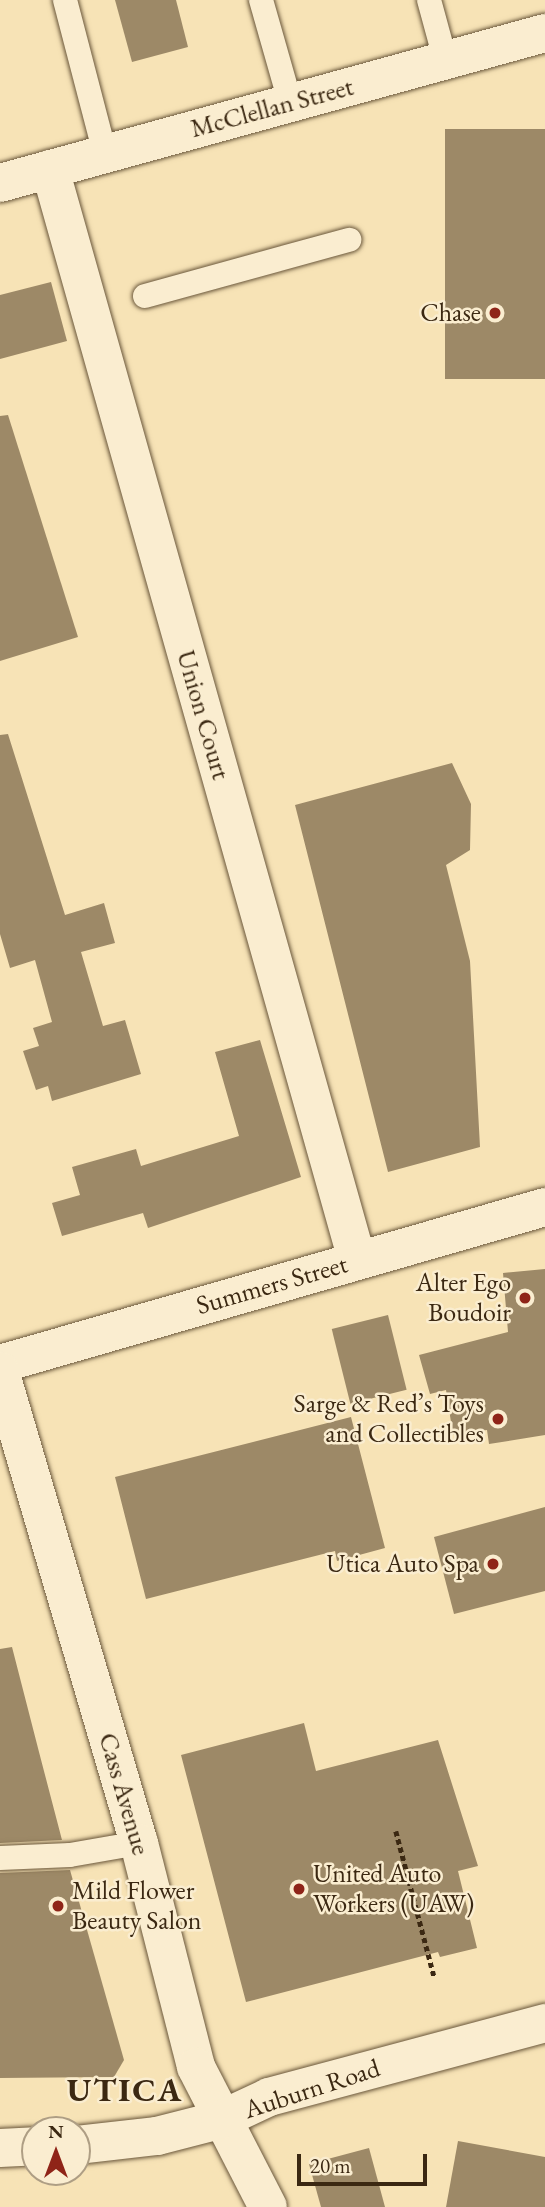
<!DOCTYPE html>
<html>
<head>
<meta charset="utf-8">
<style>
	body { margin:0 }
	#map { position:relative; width:545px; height:2207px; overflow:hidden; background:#f7e3b6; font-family:"EB Garamond",serif }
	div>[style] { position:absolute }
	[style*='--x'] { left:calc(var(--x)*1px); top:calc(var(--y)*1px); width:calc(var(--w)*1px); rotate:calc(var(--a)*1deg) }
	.building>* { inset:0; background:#9d8967; transform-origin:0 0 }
	.path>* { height:4.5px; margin-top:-2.25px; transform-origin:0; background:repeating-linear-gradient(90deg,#3b2812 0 5px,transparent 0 8.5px) }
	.roads { filter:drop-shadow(0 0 2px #6a573b) drop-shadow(0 0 2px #6a573b) }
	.service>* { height:24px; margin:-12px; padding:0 12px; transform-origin:12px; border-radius:12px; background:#faedd0 }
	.minor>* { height:38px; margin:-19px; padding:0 19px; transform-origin:19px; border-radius:19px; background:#faedd0 }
	.tertiary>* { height:38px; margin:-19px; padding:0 19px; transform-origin:19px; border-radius:19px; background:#faedd0 }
	.dots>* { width:19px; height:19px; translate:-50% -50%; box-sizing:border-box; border:4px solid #faedd0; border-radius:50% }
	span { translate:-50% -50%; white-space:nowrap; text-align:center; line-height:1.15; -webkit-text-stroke:5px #faedd0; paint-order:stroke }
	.street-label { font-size:26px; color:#3b2812 }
	.poi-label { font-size:26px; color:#3b2812 }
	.right { translate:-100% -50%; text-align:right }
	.left { translate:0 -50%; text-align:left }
	.district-label { font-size:33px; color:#3b2812; font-weight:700; letter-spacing:2px }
	.north { position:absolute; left:21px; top:2116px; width:70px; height:70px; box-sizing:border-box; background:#faedd0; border:2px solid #ae9e84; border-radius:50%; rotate:0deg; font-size:19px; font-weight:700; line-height:28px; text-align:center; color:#3b2812 }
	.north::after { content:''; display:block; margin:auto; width:24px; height:32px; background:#8f2418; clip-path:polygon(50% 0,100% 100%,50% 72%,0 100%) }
	.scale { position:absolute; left:297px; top:2154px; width:130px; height:32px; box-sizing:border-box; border:4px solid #3b2812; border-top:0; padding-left:9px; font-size:21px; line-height:24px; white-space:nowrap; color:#3b2812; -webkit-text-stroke:5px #faedd0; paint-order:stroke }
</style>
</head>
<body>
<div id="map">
	<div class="building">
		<div style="clip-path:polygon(115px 0,176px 0,188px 47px,132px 62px)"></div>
		<div style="left:545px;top:129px;width:250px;height:100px;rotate:90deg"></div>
		<div style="clip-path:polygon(51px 282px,67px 341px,0 359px,0 295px)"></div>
		<div style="clip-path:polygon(8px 415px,78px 637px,0 661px,0 416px)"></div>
		<div style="clip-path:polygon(8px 734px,65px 915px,104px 903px,115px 943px,81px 952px,103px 1026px,125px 1020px,141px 1074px,52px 1101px,48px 1086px,36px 1090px,23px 1051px,39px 1046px,33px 1028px,52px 1022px,35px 960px,10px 968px,0 934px,0 735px)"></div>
		<div style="clip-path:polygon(452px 763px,471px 804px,470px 850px,446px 865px,470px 961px,480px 1147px,388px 1172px,295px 805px)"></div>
		<div style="clip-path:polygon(260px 1040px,301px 1177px,148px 1228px,143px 1213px,62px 1236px,52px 1203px,80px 1195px,72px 1167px,136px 1149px,141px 1166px,239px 1136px,215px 1052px)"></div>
		<div style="clip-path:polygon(545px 1269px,545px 1435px,489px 1444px,487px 1430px,453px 1435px,446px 1390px,430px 1394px,419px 1355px,508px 1332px,503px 1273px)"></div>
		<div style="left:388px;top:1315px;width:77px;height:58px;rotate:76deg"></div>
		<div style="clip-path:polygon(351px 1417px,385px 1548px,337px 1561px,335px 1551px,146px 1599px,115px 1477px)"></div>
		<div style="clip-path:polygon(545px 1507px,545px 1591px,454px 1614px,434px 1537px)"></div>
		<div style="clip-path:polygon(12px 1647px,39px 1752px,62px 1840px,0 1843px,0 1649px)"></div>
		<div style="clip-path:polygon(304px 1723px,316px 1771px,438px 1740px,478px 1866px,458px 1871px,477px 1948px,440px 1957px,438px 1952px,246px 2002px,181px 1755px)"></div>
		<div style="clip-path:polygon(70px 1870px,124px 2060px,114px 2077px,0 2078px,0 1873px)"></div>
		<div style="clip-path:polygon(458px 2141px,545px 2157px,545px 2207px,446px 2207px)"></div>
		<div style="clip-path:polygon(369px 2148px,385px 2207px,321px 2207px,309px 2164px)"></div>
	</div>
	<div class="path">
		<div style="--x:396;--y:1831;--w:150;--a:75.3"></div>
	</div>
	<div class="roads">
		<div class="service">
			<div style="--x:65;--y:0;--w:159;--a:75.4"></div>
			<div style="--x:261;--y:0;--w:106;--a:74.1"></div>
			<div style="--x:429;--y:0;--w:61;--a:74.8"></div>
			<div style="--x:145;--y:296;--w:212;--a:-15.4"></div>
			<div style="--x:0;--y:1858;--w:70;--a:-2.5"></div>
			<div style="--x:70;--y:1855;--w:70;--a:-9.9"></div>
		</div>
		<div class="minor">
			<div style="--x:50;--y:169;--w:1133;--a:74.28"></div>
			<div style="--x:0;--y:183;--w:565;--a:-15.39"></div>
			<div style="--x:0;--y:1364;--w:567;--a:-16.07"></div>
		</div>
		<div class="tertiary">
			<div style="--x:0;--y:1371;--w:492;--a:73.6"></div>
			<div style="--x:139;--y:1843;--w:231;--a:75.7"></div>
			<div style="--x:196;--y:2067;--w:157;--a:62.8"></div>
			<div style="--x:77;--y:2145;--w:81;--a:-6.4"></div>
			<div style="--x:157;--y:2136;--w:65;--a:-14.3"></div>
			<div style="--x:220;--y:2120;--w:54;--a:-25.1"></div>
			<div style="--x:269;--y:2097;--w:286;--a:-15"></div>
			<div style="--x:0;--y:2148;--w:35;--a:-3"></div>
		</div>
	</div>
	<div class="dots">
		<div style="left:495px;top:313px;background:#8f2418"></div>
		<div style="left:525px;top:1298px;background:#8f2418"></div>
		<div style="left:498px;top:1419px;background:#8f2418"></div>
		<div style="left:493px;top:1564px;background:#8f2418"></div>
		<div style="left:299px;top:1889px;background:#8f2418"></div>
		<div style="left:58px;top:1906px;background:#8f2418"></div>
	</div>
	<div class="street-label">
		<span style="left:272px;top:108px;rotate:-15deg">McClellan Street</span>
		<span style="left:203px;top:715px;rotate:74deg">Union Court</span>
		<span style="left:272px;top:1285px;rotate:-16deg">Summers Street</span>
		<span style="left:124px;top:1794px;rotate:74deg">Cass Avenue</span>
		<span style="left:312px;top:2089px;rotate:-18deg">Auburn Road</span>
	</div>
	<div class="poi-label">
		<span class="right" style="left:481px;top:313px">Chase</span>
		<span class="right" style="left:511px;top:1298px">Alter Ego<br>Boudoir</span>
		<span class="right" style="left:484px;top:1419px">Sarge &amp; Red’s Toys<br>and Collectibles</span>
		<span class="right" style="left:479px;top:1564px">Utica Auto Spa</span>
		<span class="left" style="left:313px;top:1889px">United Auto<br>Workers (UAW)</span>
		<span class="left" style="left:72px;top:1906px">Mild Flower<br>Beauty Salon</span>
	</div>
	<div class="district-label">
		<span style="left:125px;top:2090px">UTICA</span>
	</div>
	<div class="north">N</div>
	<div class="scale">20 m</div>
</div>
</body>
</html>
